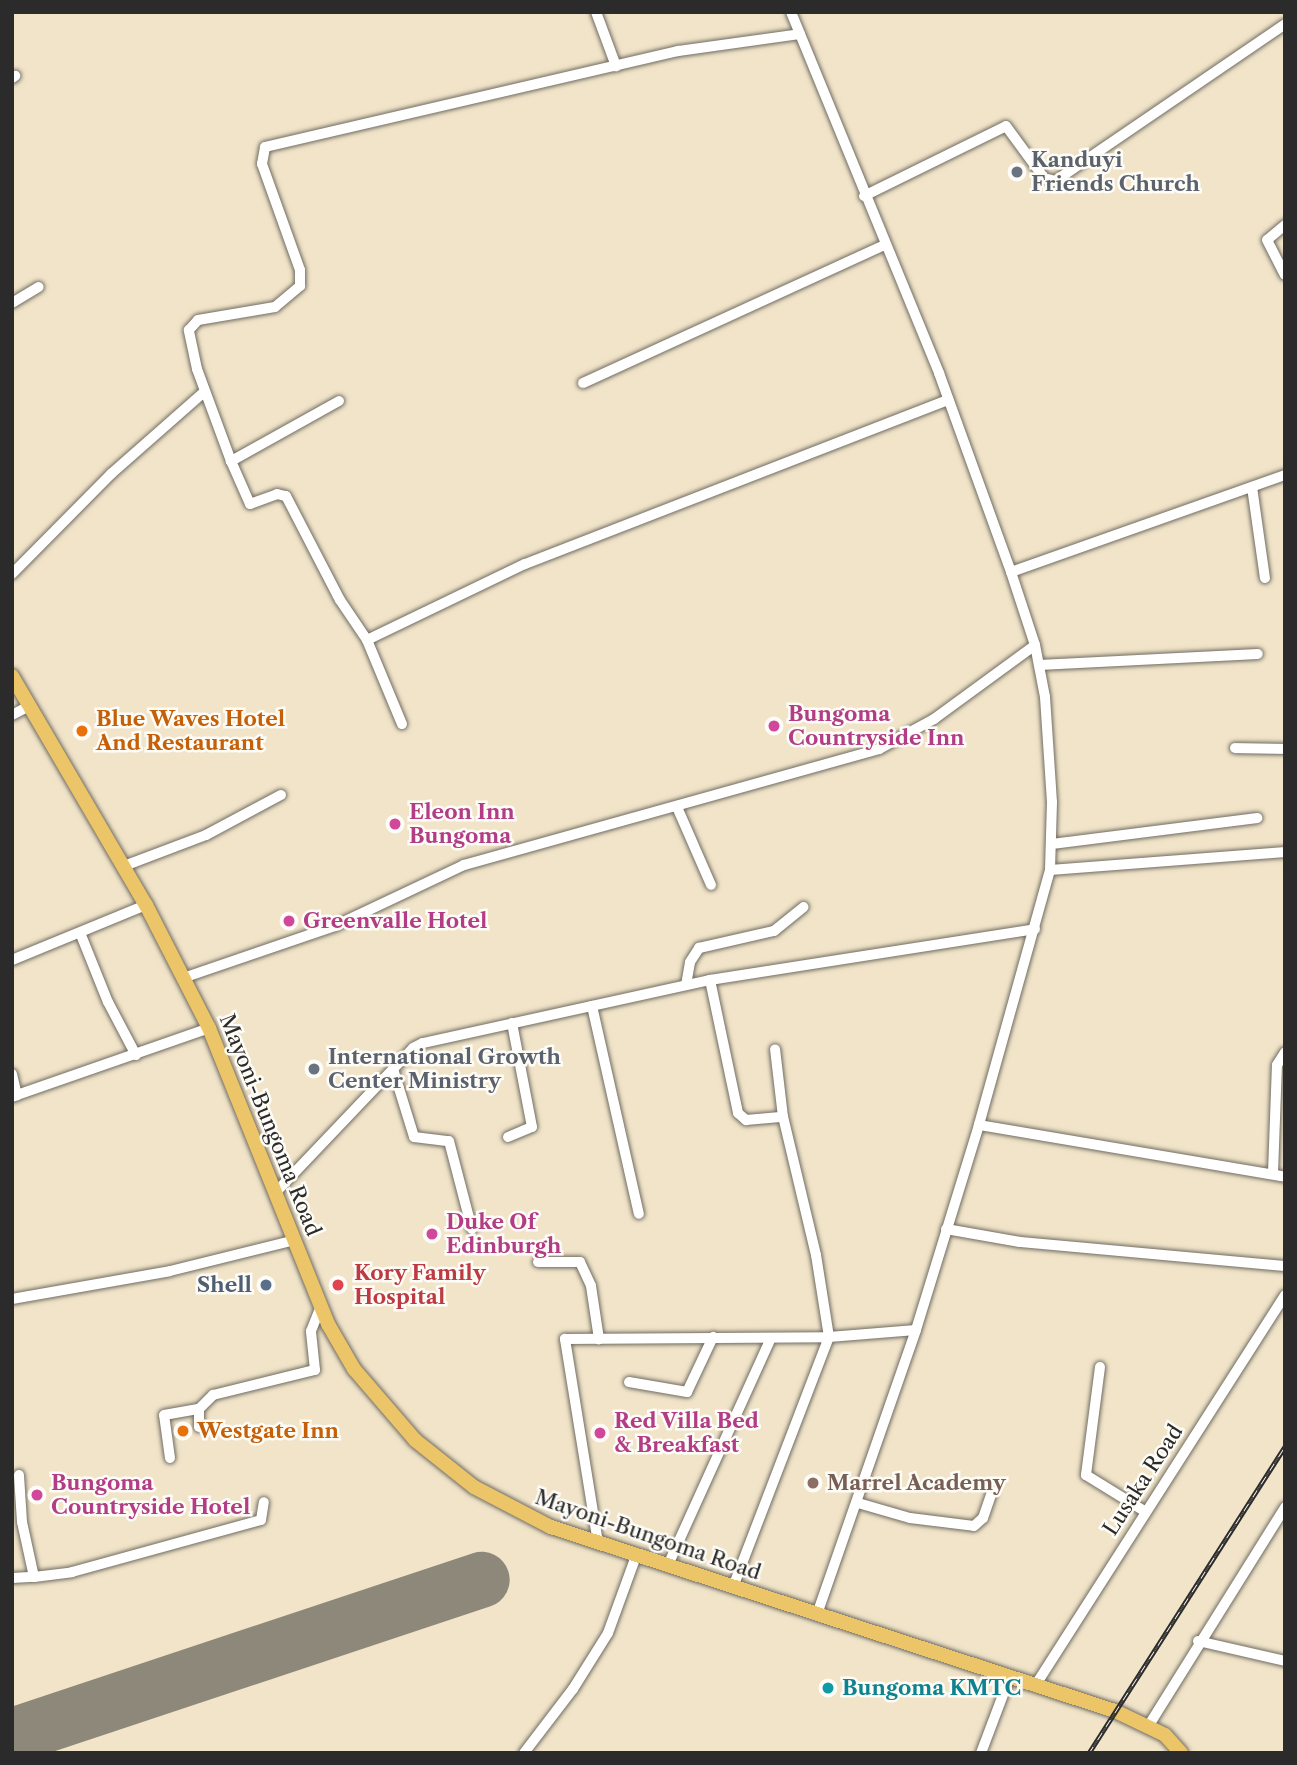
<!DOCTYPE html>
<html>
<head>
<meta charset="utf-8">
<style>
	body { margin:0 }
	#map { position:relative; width:1297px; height:1765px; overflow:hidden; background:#f1e4c9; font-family:"Libre Caslon Text",serif }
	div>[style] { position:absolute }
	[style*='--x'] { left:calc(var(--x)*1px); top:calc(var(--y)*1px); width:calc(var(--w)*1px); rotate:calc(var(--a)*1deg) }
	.runway>* { height:56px; margin:-28px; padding:0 28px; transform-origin:28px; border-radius:28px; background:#8e887a }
	.roads { filter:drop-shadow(0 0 2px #706c62) drop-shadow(0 0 2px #706c62) }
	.minor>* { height:10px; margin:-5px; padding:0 5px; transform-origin:5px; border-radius:5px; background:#fff }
	.major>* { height:14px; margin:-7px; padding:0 7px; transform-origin:7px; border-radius:7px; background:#edc569 }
	.rail>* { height:5px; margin-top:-2.5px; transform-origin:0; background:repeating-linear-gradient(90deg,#fdfcf7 0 8px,#2b2b2b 0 16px); box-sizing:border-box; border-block:2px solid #2b2b2b }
	.dots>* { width:19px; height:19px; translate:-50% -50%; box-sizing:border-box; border:4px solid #fdfcf7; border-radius:50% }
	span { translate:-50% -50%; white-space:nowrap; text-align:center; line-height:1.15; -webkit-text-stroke:5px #fdfcf7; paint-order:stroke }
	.worship-label { font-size:21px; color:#5b616d; font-weight:700 }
	.left { translate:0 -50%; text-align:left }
	.hotel-label { font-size:21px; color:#b23c85; font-weight:700 }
	.food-label { font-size:21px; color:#c56008; font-weight:700 }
	.street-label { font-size:21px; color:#2b2b2b }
	.health-label { font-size:21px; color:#be3a42; font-weight:700 }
	.service-label { font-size:21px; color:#4e5e75; font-weight:700 }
	.right { translate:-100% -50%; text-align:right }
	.education-label { font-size:21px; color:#785e54; font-weight:700 }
	.culture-label { font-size:21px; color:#0d838f; font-weight:700 }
	.frame { position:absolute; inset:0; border:14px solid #2b2b2b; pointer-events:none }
</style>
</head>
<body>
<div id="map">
	<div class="runway">
		<div style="--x:12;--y:1736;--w:495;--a:-18.4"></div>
	</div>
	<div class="roads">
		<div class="minor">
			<div style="--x:596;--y:12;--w:58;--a:69.7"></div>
			<div style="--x:791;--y:12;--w:390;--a:67.7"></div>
			<div style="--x:939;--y:373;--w:212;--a:70.1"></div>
			<div style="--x:1011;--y:572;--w:77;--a:71.8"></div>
			<div style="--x:1035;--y:645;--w:53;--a:79.1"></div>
			<div style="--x:1045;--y:697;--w:105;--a:86.2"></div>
			<div style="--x:1052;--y:802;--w:68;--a:91.7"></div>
			<div style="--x:1050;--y:870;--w:265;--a:105.6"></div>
			<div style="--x:979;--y:1125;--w:214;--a:107.1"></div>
			<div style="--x:916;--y:1330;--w:302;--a:109.2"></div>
			<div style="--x:12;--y:78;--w:4;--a:-34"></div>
			<div style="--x:864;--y:196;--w:158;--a:-26.2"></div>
			<div style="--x:1006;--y:126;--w:64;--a:53.8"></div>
			<div style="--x:1044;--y:178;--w:11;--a:15"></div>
			<div style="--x:1055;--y:181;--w:278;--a:-34.3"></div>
			<div style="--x:1285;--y:225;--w:23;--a:140"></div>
			<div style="--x:1267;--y:240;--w:39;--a:63"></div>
			<div style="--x:12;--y:303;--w:31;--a:-31"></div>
			<div style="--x:583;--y:383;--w:332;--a:-24.6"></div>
			<div style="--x:339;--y:401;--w:124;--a:150.9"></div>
			<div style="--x:231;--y:461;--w:47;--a:66.2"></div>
			<div style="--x:250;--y:504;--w:29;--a:-20"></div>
			<div style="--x:277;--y:494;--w:9;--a:13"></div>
			<div style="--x:286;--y:496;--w:117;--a:62.6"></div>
			<div style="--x:340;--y:600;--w:48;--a:56"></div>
			<div style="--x:367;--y:640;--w:91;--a:67.4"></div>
			<div style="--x:231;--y:461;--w:98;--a:-110.3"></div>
			<div style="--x:197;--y:369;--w:40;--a:-102"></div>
			<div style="--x:189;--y:330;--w:13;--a:-48"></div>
			<div style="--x:198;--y:320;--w:78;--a:-9.6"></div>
			<div style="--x:275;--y:307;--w:33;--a:-40"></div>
			<div style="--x:300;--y:286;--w:16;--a:-90"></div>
			<div style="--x:300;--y:270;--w:113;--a:-109.7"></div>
			<div style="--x:262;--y:164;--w:17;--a:-80"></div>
			<div style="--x:265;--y:147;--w:424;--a:-13.1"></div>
			<div style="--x:678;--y:51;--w:123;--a:-7.9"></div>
			<div style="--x:1252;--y:487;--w:92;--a:81.9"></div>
			<div style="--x:1011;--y:572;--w:291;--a:-19.5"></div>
			<div style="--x:12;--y:574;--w:141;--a:-45.3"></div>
			<div style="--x:111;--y:474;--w:124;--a:-41.4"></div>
			<div style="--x:367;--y:640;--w:175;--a:-25.7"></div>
			<div style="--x:525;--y:564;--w:454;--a:-21.2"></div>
			<div style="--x:1039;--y:665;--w:219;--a:-2.9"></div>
			<div style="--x:12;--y:715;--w:19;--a:-28"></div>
			<div style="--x:1235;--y:748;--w:50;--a:1.1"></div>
			<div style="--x:677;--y:807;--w:85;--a:66.4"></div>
			<div style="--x:1052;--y:844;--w:207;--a:-7.2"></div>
			<div style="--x:124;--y:866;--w:88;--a:-20.7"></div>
			<div style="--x:206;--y:835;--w:85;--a:-28.1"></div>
			<div style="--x:1050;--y:870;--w:236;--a:-4.4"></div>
			<div style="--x:81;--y:935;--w:72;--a:68.1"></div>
			<div style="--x:108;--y:1002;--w:60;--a:62.2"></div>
			<div style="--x:12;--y:960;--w:145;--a:-22.3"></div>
			<div style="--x:183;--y:978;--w:161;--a:-18.9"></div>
			<div style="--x:335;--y:926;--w:143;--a:-25.3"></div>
			<div style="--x:464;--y:865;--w:431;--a:-15.6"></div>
			<div style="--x:879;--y:749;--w:63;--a:-28.6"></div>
			<div style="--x:934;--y:719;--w:125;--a:-36.2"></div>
			<div style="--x:710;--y:980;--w:136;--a:78.1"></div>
			<div style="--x:738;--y:1113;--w:11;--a:41"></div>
			<div style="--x:746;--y:1120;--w:37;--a:-5"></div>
			<div style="--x:686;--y:985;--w:23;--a:-80"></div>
			<div style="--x:690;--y:962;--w:17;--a:-57"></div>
			<div style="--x:699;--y:948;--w:77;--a:-12.8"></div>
			<div style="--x:774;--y:931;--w:38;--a:-39"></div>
			<div style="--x:592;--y:1006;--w:213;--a:77.3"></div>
			<div style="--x:393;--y:1069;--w:71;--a:72.8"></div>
			<div style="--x:414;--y:1137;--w:35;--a:7"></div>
			<div style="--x:449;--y:1141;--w:91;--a:75.4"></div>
			<div style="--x:12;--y:1074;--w:22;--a:77"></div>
			<div style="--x:17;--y:1095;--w:5;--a:158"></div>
			<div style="--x:17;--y:1095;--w:203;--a:-19.2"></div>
			<div style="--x:979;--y:1125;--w:310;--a:9.6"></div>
			<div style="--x:508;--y:1137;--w:26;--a:-23"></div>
			<div style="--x:532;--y:1127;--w:106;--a:-100.9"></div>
			<div style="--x:1273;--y:1173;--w:108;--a:-87.9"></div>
			<div style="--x:1277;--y:1065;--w:15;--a:-58"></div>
			<div style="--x:276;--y:1192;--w:199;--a:-46.4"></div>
			<div style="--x:413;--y:1048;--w:11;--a:-27"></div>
			<div style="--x:423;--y:1043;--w:294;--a:-12.4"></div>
			<div style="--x:710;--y:980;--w:329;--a:-8.9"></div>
			<div style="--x:946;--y:1229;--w:75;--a:10"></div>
			<div style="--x:1020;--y:1242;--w:266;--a:5.2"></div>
			<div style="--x:538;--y:1262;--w:42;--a:0"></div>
			<div style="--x:580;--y:1262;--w:26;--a:65"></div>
			<div style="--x:591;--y:1286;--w:54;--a:81.4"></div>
			<div style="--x:12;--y:1299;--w:160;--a:-10"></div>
			<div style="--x:170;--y:1271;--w:129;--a:-13.9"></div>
			<div style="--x:1100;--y:1367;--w:109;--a:97.4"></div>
			<div style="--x:1086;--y:1475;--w:70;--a:31.7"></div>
			<div style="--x:629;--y:1382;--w:59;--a:9.8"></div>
			<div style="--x:687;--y:1392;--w:61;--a:-64.7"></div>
			<div style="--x:199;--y:1427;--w:18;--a:-90"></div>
			<div style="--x:199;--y:1409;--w:20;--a:-45"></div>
			<div style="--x:213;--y:1395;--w:105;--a:-13.8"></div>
			<div style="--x:315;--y:1370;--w:39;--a:-96"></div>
			<div style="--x:311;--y:1331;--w:24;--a:-68"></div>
			<div style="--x:170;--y:1458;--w:43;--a:-97.9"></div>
			<div style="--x:164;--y:1415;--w:36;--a:-10"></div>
			<div style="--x:858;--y:1503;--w:54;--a:16.1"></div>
			<div style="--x:910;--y:1518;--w:64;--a:7.1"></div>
			<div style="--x:974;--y:1526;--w:12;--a:-42"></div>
			<div style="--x:983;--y:1518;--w:28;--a:-71"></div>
			<div style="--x:598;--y:1543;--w:207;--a:-99.2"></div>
			<div style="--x:565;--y:1339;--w:264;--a:-0.4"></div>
			<div style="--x:829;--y:1337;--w:87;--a:-4.6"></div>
			<div style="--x:668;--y:1565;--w:249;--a:-65.6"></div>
			<div style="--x:34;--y:1577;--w:38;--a:-7"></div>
			<div style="--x:72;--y:1572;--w:196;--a:-15.4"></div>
			<div style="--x:261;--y:1520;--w:18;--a:-81"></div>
			<div style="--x:12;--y:1578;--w:22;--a:-3"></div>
			<div style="--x:34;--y:1577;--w:56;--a:-102.3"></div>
			<div style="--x:22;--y:1522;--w:47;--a:-93.7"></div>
			<div style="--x:733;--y:1587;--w:268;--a:-69"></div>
			<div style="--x:829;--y:1337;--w:83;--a:-99"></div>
			<div style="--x:816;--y:1255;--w:142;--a:-103.4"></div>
			<div style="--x:783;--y:1117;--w:68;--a:-96.7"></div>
			<div style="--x:1198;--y:1641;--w:89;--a:12.9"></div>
			<div style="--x:1035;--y:1686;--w:464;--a:-57.4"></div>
			<div style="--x:1149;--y:1725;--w:257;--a:-58"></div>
			<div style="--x:524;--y:1753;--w:81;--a:-52.6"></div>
			<div style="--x:573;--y:1689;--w:66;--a:-58"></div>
			<div style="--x:608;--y:1633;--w:82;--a:-70"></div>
			<div style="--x:981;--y:1753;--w:79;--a:-69.3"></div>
		</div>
		<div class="major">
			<div style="--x:12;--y:676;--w:265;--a:59.7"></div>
			<div style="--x:146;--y:905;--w:138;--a:62.9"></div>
			<div style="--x:209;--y:1028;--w:319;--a:68.1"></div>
			<div style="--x:328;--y:1324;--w:52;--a:60"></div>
			<div style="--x:354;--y:1369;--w:94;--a:49.3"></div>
			<div style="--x:415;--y:1440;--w:75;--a:38.5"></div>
			<div style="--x:474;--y:1487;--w:87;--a:27.5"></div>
			<div style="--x:551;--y:1527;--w:593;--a:18.07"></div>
			<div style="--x:1115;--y:1711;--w:55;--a:25.6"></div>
			<div style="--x:1165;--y:1735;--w:24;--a:48"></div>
		</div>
	</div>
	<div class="rail">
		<div style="--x:1089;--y:1753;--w:364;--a:-57.4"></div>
	</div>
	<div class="dots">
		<div style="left:1017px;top:172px;background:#6b7280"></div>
		<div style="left:774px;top:726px;background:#d1479c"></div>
		<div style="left:82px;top:731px;background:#e8710a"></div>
		<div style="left:395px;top:824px;background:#d1479c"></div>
		<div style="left:289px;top:921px;background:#d1479c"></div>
		<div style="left:314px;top:1069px;background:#6b7280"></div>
		<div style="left:432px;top:1234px;background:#d1479c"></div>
		<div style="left:266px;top:1285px;background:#5c6f8a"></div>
		<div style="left:338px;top:1285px;background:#e0444e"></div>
		<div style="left:183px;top:1431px;background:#e8710a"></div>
		<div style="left:600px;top:1433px;background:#d1479c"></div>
		<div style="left:813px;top:1483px;background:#8d6e63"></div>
		<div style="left:37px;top:1495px;background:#d1479c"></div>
		<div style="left:828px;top:1688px;background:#0f9aa8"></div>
	</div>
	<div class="worship-label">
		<span class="left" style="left:1031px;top:172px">Kanduyi<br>Friends Church</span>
		<span class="left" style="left:328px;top:1069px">International Growth<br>Center Ministry</span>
	</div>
	<div class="hotel-label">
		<span class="left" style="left:788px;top:726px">Bungoma<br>Countryside Inn</span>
		<span class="left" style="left:409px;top:824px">Eleon Inn<br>Bungoma</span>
		<span class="left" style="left:303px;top:921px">Greenvalle Hotel</span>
		<span class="left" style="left:446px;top:1234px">Duke Of<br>Edinburgh</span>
		<span class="left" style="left:614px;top:1433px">Red Villa Bed<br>&amp; Breakfast</span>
		<span class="left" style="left:51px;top:1495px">Bungoma<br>Countryside Hotel</span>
	</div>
	<div class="food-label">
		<span class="left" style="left:96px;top:731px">Blue Waves Hotel<br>And Restaurant</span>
		<span class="left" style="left:197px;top:1431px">Westgate Inn</span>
	</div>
	<div class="street-label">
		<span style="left:270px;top:1125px;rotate:68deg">Mayoni-Bungoma Road</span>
		<span style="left:1143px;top:1480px;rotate:-57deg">Lusaka Road</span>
		<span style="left:648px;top:1535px;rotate:19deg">Mayoni-Bungoma Road</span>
	</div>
	<div class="health-label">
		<span class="left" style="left:354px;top:1285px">Kory Family<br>Hospital</span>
	</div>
	<div class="service-label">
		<span class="right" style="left:252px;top:1285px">Shell</span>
	</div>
	<div class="education-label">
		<span class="left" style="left:827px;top:1483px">Marrel Academy</span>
	</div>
	<div class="culture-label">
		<span class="left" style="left:842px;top:1688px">Bungoma KMTC</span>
	</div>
	<div class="frame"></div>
</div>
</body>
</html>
